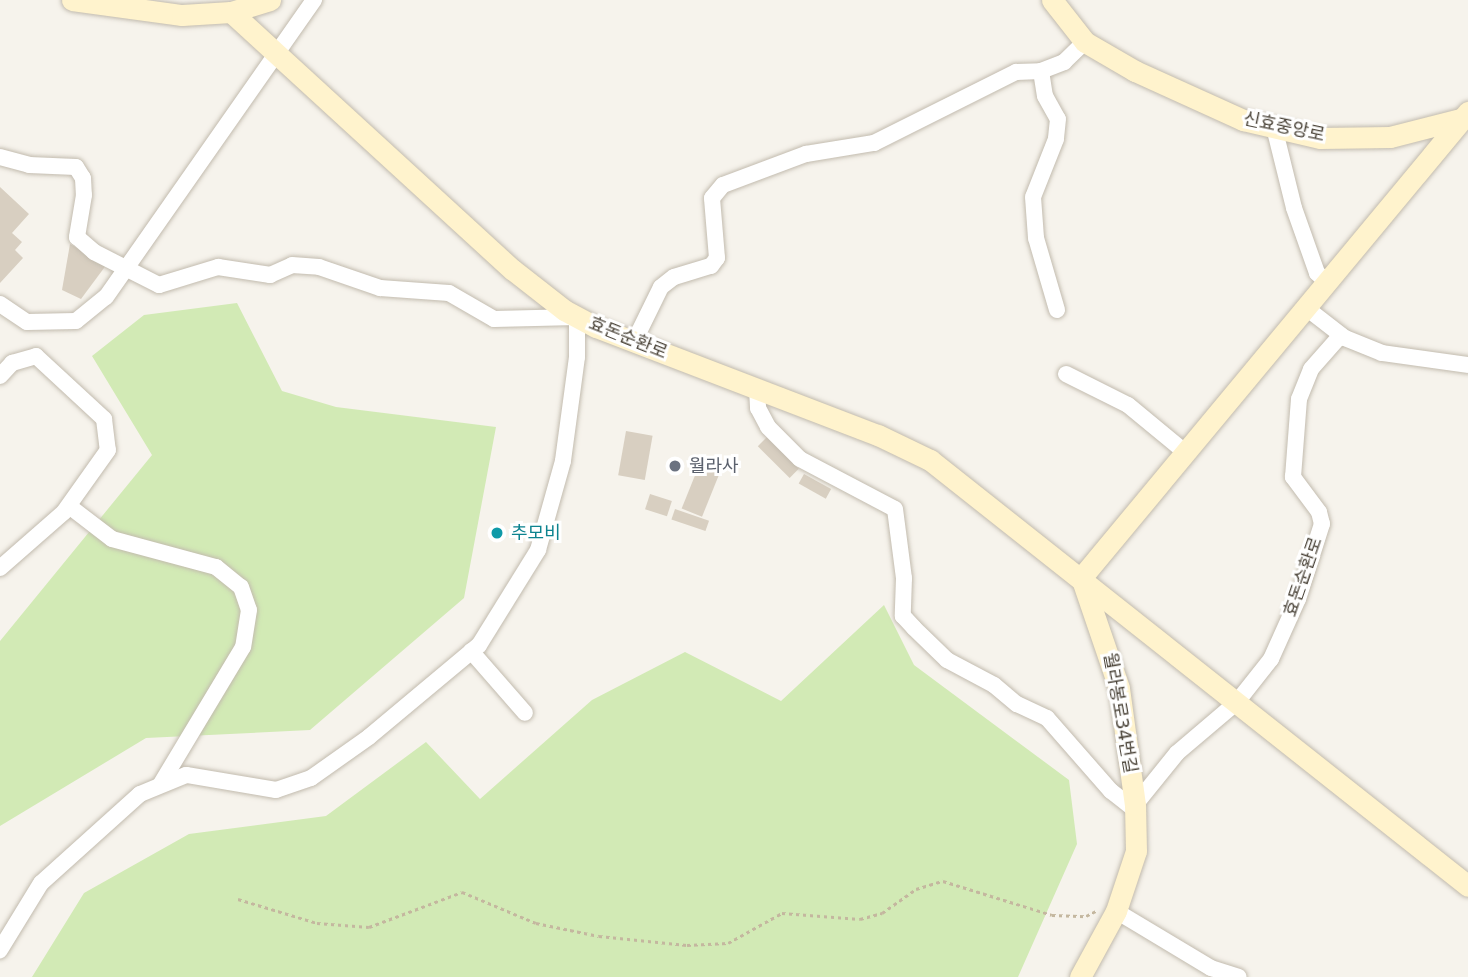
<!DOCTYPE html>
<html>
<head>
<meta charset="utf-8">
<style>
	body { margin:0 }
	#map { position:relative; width:1468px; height:977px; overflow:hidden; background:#f6f3ec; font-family:"DejaVu Sans","Noto Sans KR",sans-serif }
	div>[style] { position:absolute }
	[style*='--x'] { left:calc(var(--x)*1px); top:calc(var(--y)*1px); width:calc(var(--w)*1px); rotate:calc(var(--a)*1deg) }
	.green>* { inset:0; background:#d2eab5 }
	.building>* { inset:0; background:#d8cfc1; transform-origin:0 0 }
	.path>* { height:2.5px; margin-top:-1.25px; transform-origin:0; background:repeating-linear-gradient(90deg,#c4b79f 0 3.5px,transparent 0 7px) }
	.roads { filter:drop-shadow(0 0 2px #c2bbae) drop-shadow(0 0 2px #c2bbae) }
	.street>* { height:16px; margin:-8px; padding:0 8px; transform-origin:8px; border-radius:8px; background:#fff }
	.secondary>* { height:21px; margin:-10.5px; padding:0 10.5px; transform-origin:10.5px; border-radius:10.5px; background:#fff3cd }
	.dots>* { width:19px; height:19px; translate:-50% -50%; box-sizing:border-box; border:4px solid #fff; border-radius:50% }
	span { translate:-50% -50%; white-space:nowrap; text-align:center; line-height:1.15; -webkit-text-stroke:6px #fff; paint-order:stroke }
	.street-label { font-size:18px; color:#4b4439 }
	.worship-label { font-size:18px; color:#5b616d }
	.left { translate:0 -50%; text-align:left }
	.culture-label { font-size:18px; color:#0d838f }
</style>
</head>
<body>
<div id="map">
	<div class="green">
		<div style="clip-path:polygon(237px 303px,282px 391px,336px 407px,496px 427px,464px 598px,310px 730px,146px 738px,0 826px,0 641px,152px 455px,92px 356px,144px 315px)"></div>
		<div style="clip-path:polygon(884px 605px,914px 665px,1069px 780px,1077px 844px,1018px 977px,32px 977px,84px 893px,189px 834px,326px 816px,426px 742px,480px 799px,592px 700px,685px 652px,781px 701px)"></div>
	</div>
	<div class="building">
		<div style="clip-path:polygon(0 187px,29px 214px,12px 233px,22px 242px,15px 250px,23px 258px,0 283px)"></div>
		<div style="clip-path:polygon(70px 244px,107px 264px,81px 299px,62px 290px)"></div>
		<div style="left:626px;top:431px;width:27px;height:45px;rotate:10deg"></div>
		<div style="left:767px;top:437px;width:45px;height:13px;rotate:45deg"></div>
		<div style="left:700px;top:463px;width:22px;height:49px;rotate:22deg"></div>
		<div style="left:804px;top:474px;width:31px;height:11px;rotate:29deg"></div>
		<div style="left:650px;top:494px;width:23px;height:16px;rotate:18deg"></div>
		<div style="left:675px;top:509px;width:36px;height:11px;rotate:19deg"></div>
	</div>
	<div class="path">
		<div style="--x:238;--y:899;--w:83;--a:16.9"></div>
		<div style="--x:317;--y:923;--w:52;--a:4.4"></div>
		<div style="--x:369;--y:927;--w:99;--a:-20.6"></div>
		<div style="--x:462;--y:892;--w:80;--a:22.7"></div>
		<div style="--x:536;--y:923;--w:64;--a:11.7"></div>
		<div style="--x:599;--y:936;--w:88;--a:5.8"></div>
		<div style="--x:687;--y:945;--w:41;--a:-2.8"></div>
		<div style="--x:728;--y:943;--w:62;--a:-29.1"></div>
		<div style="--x:782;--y:913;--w:78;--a:4.4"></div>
		<div style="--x:860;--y:919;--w:23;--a:-15"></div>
		<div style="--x:882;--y:913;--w:42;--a:-35.2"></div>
		<div style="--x:916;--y:889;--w:28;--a:-17"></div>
		<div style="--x:943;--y:881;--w:114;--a:17.3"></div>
		<div style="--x:1052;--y:915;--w:34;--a:2"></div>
		<div style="--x:1086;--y:916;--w:11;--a:-27"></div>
	</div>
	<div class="roads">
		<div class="street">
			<div style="--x:1041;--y:71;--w:25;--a:81"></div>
			<div style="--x:1045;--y:96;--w:26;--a:61"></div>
			<div style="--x:1058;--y:119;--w:20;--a:96"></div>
			<div style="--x:1056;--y:139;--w:62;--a:111.6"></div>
			<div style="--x:1033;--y:197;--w:41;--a:85.8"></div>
			<div style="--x:1036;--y:238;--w:75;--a:73.7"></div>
			<div style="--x:1274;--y:127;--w:83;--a:76.1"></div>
			<div style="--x:1294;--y:208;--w:69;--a:70.5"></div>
			<div style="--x:1317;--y:273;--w:12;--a:42"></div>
			<div style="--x:0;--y:157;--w:30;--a:15"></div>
			<div style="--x:29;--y:165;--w:47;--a:2.4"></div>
			<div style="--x:76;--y:167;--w:13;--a:58"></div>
			<div style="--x:83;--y:178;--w:17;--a:87"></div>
			<div style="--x:84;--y:195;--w:43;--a:99.5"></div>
			<div style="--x:77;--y:237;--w:23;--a:41"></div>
			<div style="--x:94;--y:252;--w:73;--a:26.9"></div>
			<div style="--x:159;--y:285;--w:62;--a:-17"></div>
			<div style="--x:218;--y:267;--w:53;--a:8.7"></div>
			<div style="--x:270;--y:275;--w:24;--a:-24"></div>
			<div style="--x:292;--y:265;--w:27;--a:4"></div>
			<div style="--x:319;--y:267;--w:65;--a:19"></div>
			<div style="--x:380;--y:288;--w:69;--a:4.1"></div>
			<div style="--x:449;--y:293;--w:52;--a:30"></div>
			<div style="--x:494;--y:319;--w:83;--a:-1.4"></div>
			<div style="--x:577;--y:317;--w:40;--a:90"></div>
			<div style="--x:577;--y:357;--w:105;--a:97.7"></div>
			<div style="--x:563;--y:461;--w:92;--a:105.7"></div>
			<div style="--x:538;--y:550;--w:112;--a:121.8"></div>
			<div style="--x:479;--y:645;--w:143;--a:140.1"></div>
			<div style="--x:369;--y:737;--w:71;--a:144.7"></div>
			<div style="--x:311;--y:778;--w:37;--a:161"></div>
			<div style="--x:276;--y:790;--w:91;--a:-170.5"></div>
			<div style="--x:186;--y:775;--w:50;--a:157.6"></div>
			<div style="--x:140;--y:794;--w:133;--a:138"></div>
			<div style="--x:41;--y:883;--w:79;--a:121.5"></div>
			<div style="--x:0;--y:304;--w:32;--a:34"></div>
			<div style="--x:27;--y:322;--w:49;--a:-1.2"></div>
			<div style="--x:76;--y:321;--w:38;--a:-39"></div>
			<div style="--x:106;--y:297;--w:363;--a:-55"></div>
			<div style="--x:1305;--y:307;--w:51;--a:37.8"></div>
			<div style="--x:1345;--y:338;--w:40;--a:22"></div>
			<div style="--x:1382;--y:353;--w:87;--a:7.9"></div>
			<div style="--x:634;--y:342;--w:61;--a:-63.9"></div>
			<div style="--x:661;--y:287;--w:16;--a:-38"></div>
			<div style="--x:674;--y:277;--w:39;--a:-17"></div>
			<div style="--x:711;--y:266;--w:10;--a:-53"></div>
			<div style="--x:717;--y:258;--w:60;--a:-94.8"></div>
			<div style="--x:712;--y:198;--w:17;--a:-50"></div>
			<div style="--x:723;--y:185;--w:89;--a:-20.5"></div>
			<div style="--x:806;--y:154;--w:69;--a:-9.2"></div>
			<div style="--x:874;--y:143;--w:159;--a:-26.6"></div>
			<div style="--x:1016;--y:72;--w:25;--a:-2"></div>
			<div style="--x:1041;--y:71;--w:25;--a:-21"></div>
			<div style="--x:1064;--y:62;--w:29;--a:-44"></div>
			<div style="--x:1066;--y:374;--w:69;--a:26.6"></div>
			<div style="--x:1128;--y:405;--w:74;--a:39.5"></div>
			<div style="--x:0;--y:376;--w:18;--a:-47"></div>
			<div style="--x:12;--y:363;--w:25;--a:-16"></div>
			<div style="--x:36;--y:356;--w:93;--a:42.8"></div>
			<div style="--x:104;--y:419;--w:31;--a:83"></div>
			<div style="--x:108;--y:450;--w:76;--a:125.4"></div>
			<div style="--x:64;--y:512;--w:85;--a:138.8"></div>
			<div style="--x:757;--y:388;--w:20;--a:87"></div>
			<div style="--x:758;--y:408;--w:21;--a:62"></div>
			<div style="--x:768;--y:427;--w:45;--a:45"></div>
			<div style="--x:800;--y:459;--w:107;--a:27.8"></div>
			<div style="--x:895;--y:509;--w:70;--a:82.6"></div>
			<div style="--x:904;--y:578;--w:38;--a:92"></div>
			<div style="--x:903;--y:616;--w:16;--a:47"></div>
			<div style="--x:914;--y:628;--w:46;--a:44.1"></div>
			<div style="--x:947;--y:660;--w:53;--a:28"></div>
			<div style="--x:994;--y:685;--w:30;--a:40"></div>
			<div style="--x:1017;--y:704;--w:33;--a:25"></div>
			<div style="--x:1047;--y:718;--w:97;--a:48.8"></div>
			<div style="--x:1111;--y:791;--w:31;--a:38"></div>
			<div style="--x:69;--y:506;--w:54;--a:37.5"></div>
			<div style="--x:112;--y:539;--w:108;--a:15.1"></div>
			<div style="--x:216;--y:567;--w:32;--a:39"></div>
			<div style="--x:241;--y:587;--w:24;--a:71"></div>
			<div style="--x:249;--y:610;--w:37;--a:99"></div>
			<div style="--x:243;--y:647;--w:161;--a:121"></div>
			<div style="--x:471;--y:651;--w:82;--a:48.9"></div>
			<div style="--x:1135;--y:805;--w:67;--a:-51.1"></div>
			<div style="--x:1177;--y:753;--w:79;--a:-40.4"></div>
			<div style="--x:1237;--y:702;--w:55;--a:-51.7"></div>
			<div style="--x:1271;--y:659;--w:66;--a:-65.8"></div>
			<div style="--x:1298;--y:599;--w:79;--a:-72.3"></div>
			<div style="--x:1322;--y:524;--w:12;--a:-104"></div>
			<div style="--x:1319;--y:512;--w:44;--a:-126.6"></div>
			<div style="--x:1293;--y:477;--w:78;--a:-85.6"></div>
			<div style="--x:1299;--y:399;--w:32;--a:-68"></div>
			<div style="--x:1311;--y:369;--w:45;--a:-48.6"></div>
			<div style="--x:1116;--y:911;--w:111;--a:31"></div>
			<div style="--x:1211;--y:968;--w:29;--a:18"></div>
		</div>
		<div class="secondary">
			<div style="--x:72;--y:0;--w:111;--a:7.8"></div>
			<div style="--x:182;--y:15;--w:49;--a:-3.5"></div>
			<div style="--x:231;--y:12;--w:41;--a:-17.1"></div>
			<div style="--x:1052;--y:0;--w:53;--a:51.8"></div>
			<div style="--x:1085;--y:42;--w:58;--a:30.1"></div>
			<div style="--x:1135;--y:71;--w:119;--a:24.4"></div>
			<div style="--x:1243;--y:120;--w:79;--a:13.2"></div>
			<div style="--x:1320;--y:138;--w:70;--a:-0.8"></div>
			<div style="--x:1390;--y:137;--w:76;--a:-14.4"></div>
			<div style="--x:231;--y:12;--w:382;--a:42.5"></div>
			<div style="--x:513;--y:270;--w:65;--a:38.1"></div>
			<div style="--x:564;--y:310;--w:36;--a:28"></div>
			<div style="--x:596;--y:327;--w:302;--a:21"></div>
			<div style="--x:878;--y:435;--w:58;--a:25.7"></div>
			<div style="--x:930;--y:460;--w:686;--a:38.37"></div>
			<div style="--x:1081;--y:578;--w:606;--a:-50.29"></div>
			<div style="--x:1080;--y:977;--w:75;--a:-61.4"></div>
			<div style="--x:1116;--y:911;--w:63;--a:-71.6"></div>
			<div style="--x:1136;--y:851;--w:46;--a:-91.2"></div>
			<div style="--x:1135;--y:805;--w:118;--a:-97.8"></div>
			<div style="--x:1119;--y:688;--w:114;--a:-108.9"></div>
		</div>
	</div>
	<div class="dots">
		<div style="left:675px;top:466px;background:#6b7280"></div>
		<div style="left:497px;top:533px;background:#0f9aa8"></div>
	</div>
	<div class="street-label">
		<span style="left:1284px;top:127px;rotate:12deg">신효중앙로</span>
		<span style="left:628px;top:338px;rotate:22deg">효돈순환로</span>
		<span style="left:1303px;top:577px;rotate:-71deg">효돈순환로</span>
		<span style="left:1120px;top:713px;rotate:80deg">월라봉로34번길</span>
	</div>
	<div class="worship-label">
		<span class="left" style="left:689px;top:466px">월라사</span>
	</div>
	<div class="culture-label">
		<span class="left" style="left:511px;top:533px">추모비</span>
	</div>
</div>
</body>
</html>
